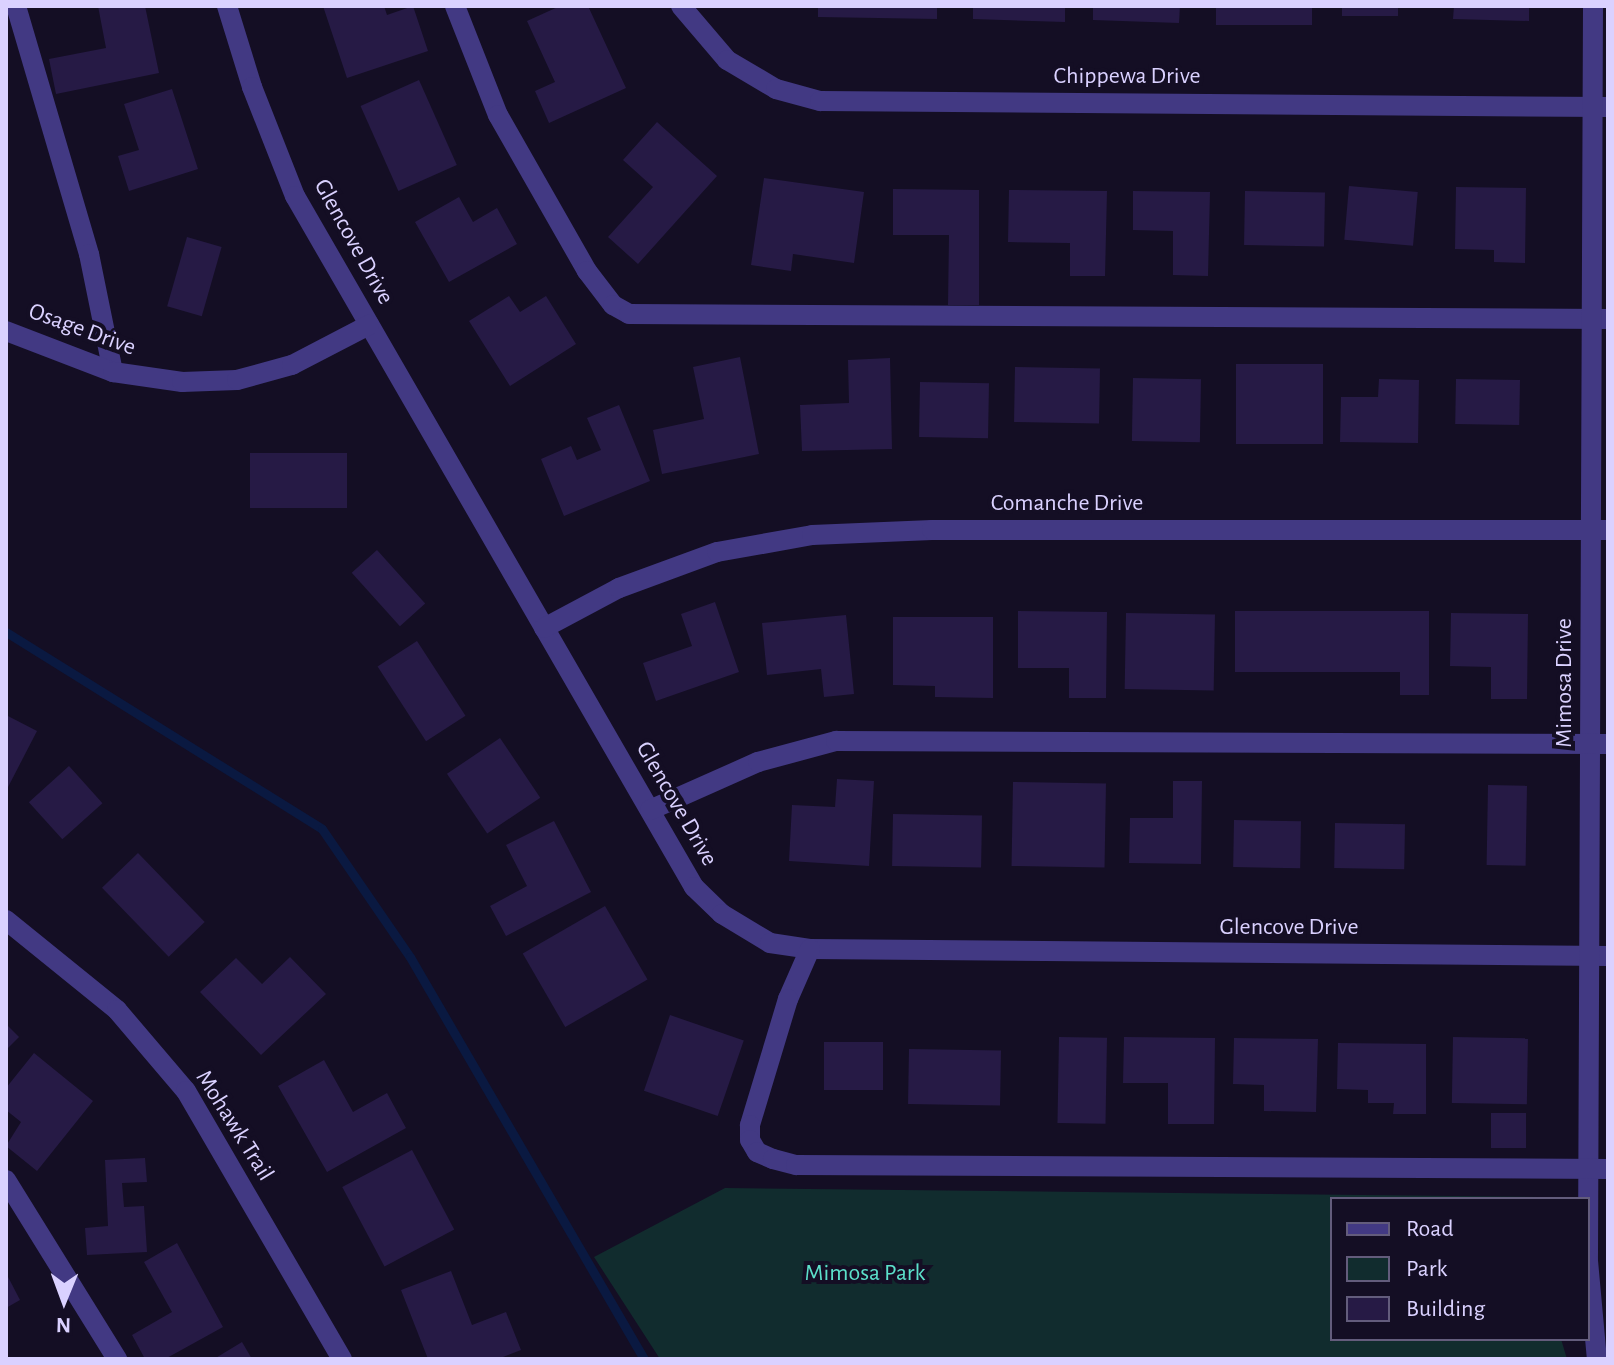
<!DOCTYPE html>
<html>
<head>
<meta charset="utf-8">
<style>
	body { margin:0 }
	#map { position:relative; width:1614px; height:1365px; overflow:hidden; background:#140e24; font-family:"Alegreya Sans",sans-serif }
	div>[style] { position:absolute }
	[style*='--x'] { left:calc(var(--x)*1px); top:calc(var(--y)*1px); width:calc(var(--w)*1px); rotate:calc(var(--a)*1deg) }
	.green>* { inset:0; background:#112c2e }
	.stream>* { height:9px; margin:-4.5px; padding:0 4.5px; transform-origin:4.5px; border-radius:4.5px; background:#0a1941 }
	.building>* { inset:0; background:#261a45; transform-origin:0 0 }
	.minor>* { height:20px; margin:-10px; padding:0 10px; transform-origin:10px; border-radius:10px; background:#423983 }
	span { translate:-50% -50%; white-space:nowrap; text-align:center; line-height:1.15; -webkit-text-stroke:8px #140e24; paint-order:stroke }
	.street-label { font-size:24px; color:#dad1ff }
	.park-label { font-size:24px; color:#5ce0ca }
	.frame { position:absolute; inset:0; border:8px solid #dad1ff; pointer-events:none }
	.legend { position:absolute; left:1330px; top:1197px; width:260px; height:144px; box-sizing:border-box; background:#140e24; border:2px solid #635c7c; margin:0; padding:10px 14px; list-style:none; font-size:24px; color:#dad1ff }
	.legend li { display:flex; align-items:center; gap:16px; height:40px }
	.legend b { width:40px; border:2px solid #635c7c }
	.north { position:absolute; left:24px; top:1261px; width:80px; height:80px; -webkit-text-stroke:6px #140e24; paint-order:stroke; rotate:181deg; font-size:22px; font-weight:700; line-height:32px; text-align:center; color:#dad1ff }
	.north::after { content:''; display:block; margin:auto; width:28px; height:36px; background:#dad1ff; clip-path:polygon(50% 0,100% 100%,50% 72%,0 100%) }
</style>
</head>
<body>
<div id="map">
	<div class="green">
		<div style="clip-path:polygon(725px 1188px,1540px 1197px,1332px 1199px,1332px 1339px,1561px 1339px,1567px 1359px,660px 1359px,594px 1257px)"></div>
	</div>
	<div class="stream">
		<div style="--x:6;--y:632;--w:372;--a:31.9"></div>
		<div style="--x:322;--y:829;--w:155;--a:55.5"></div>
		<div style="--x:410;--y:957;--w:465;--a:59.8"></div>
	</div>
	<div class="building">
		<div style="clip-path:polygon(98px 6px,145px 6px,159px 73px,56px 94px,49px 59px,106px 48px)"></div>
		<div style="clip-path:polygon(323px 6px,384px 6px,387px 15px,413px 6px,428px 51px,347px 78px)"></div>
		<div style="clip-path:polygon(560px 6px,588px 6px,626px 88px,549px 123px,535px 91px,555px 82px,527px 21px)"></div>
		<div style="clip-path:polygon(818px 6px,937px 6px,937px 19px,818px 17px)"></div>
		<div style="clip-path:polygon(973px 6px,1065px 6px,1065px 22px,973px 19px)"></div>
		<div style="clip-path:polygon(1093px 6px,1180px 6px,1179px 23px,1093px 20px)"></div>
		<div style="left:1216px;top:6px;width:96px;height:19px"></div>
		<div style="left:1342px;top:6px;width:56px;height:10px"></div>
		<div style="clip-path:polygon(1454px 6px,1529px 6px,1529px 21px,1453px 19px)"></div>
		<div style="left:419px;top:80px;width:93px;height:64px;rotate:66deg"></div>
		<div style="clip-path:polygon(172px 89px,198px 169px,129px 191px,118px 156px,139px 150px,124px 104px)"></div>
		<div style="clip-path:polygon(657px 122px,717px 176px,638px 264px,608px 237px,653px 187px,623px 160px)"></div>
		<div style="clip-path:polygon(764px 178px,864px 192px,854px 263px,793px 254px,791px 271px,751px 265px)"></div>
		<div style="left:1349px;top:186px;width:69px;height:54px;rotate:5deg"></div>
		<div style="clip-path:polygon(1456px 187px,1526px 188px,1525px 263px,1494px 262px,1494px 250px,1455px 249px)"></div>
		<div style="clip-path:polygon(893px 189px,979px 190px,979px 305px,948px 305px,949px 235px,893px 235px)"></div>
		<div style="clip-path:polygon(1009px 190px,1107px 191px,1105px 276px,1070px 276px,1070px 243px,1008px 242px)"></div>
		<div style="clip-path:polygon(1133px 191px,1210px 192px,1208px 276px,1173px 275px,1173px 231px,1133px 230px)"></div>
		<div style="left:1245px;top:191px;width:80px;height:54px;rotate:1deg"></div>
		<div style="clip-path:polygon(459px 197px,473px 222px,497px 208px,517px 244px,449px 282px,415px 222px)"></div>
		<div style="left:187px;top:237px;width:36px;height:72px;rotate:16deg"></div>
		<div style="clip-path:polygon(509px 296px,520px 312px,546px 296px,576px 344px,510px 386px,469px 321px)"></div>
		<div style="clip-path:polygon(740px 357px,759px 454px,662px 474px,653px 430px,704px 419px,693px 367px)"></div>
		<div style="clip-path:polygon(890px 358px,892px 449px,802px 451px,800px 405px,849px 403px,848px 360px)"></div>
		<div style="left:1236px;top:364px;width:87px;height:80px"></div>
		<div style="left:1015px;top:367px;width:85px;height:55px;rotate:1deg"></div>
		<div style="left:1133px;top:378px;width:68px;height:63px;rotate:1deg"></div>
		<div style="clip-path:polygon(1379px 379px,1419px 380px,1418px 443px,1340px 442px,1341px 397px,1378px 397px)"></div>
		<div style="left:1456px;top:379px;width:64px;height:45px;rotate:1deg"></div>
		<div style="left:920px;top:382px;width:69px;height:55px;rotate:1deg"></div>
		<div style="clip-path:polygon(619px 405px,650px 481px,564px 516px,541px 459px,571px 446px,577px 460px,601px 450px,587px 418px)"></div>
		<div style="left:347px;top:453px;width:55px;height:97px;rotate:90deg"></div>
		<div style="left:377px;top:550px;width:72px;height:34px;rotate:48deg"></div>
		<div style="clip-path:polygon(715px 602px,739px 672px,656px 701px,643px 663px,692px 646px,681px 614px)"></div>
		<div style="clip-path:polygon(1018px 611px,1107px 612px,1106px 698px,1069px 698px,1069px 668px,1018px 668px)"></div>
		<div style="clip-path:polygon(1235px 611px,1429px 611px,1429px 695px,1400px 695px,1400px 672px,1235px 672px)"></div>
		<div style="left:1126px;top:613px;width:89px;height:76px;rotate:1deg"></div>
		<div style="clip-path:polygon(1451px 613px,1528px 614px,1527px 699px,1491px 699px,1491px 667px,1450px 666px)"></div>
		<div style="clip-path:polygon(846px 615px,854px 694px,824px 697px,821px 669px,767px 675px,762px 623px)"></div>
		<div style="clip-path:polygon(893px 617px,993px 617px,993px 698px,935px 697px,935px 686px,893px 685px)"></div>
		<div style="left:417px;top:641px;width:89px;height:47px;rotate:57deg"></div>
		<div style="clip-path:polygon(6px 715px,37px 731px,6px 791px)"></div>
		<div style="left:500px;top:738px;width:72px;height:64px;rotate:56deg"></div>
		<div style="left:69px;top:766px;width:50px;height:54px;rotate:48deg"></div>
		<div style="clip-path:polygon(837px 779px,874px 781px,869px 866px,789px 861px,792px 805px,835px 807px)"></div>
		<div style="clip-path:polygon(1173px 781px,1202px 781px,1201px 864px,1129px 863px,1130px 818px,1173px 818px)"></div>
		<div style="left:1013px;top:782px;width:93px;height:84px;rotate:1deg"></div>
		<div style="left:1488px;top:785px;width:39px;height:80px;rotate:1deg"></div>
		<div style="left:893px;top:814px;width:89px;height:52px;rotate:1deg"></div>
		<div style="left:1234px;top:820px;width:67px;height:47px;rotate:1deg"></div>
		<div style="clip-path:polygon(554px 821px,591px 892px,506px 936px,490px 906px,527px 886px,506px 845px)"></div>
		<div style="left:1335px;top:823px;width:70px;height:45px;rotate:1deg"></div>
		<div style="left:138px;top:853px;width:96px;height:50px;rotate:46deg"></div>
		<div style="left:605px;top:906px;width:85px;height:95px;rotate:60deg"></div>
		<div style="clip-path:polygon(290px 957px,326px 994px,261px 1055px,200px 992px,236px 958px,262px 984px)"></div>
		<div style="left:670px;top:1015px;width:78px;height:80px;rotate:19deg"></div>
		<div style="clip-path:polygon(6px 1024px,19px 1037px,6px 1050px)"></div>
		<div style="left:1059px;top:1037px;width:48px;height:86px;rotate:1deg"></div>
		<div style="clip-path:polygon(1124px 1037px,1215px 1038px,1214px 1124px,1168px 1124px,1168px 1083px,1123px 1083px)"></div>
		<div style="left:1453px;top:1037px;width:75px;height:66px;rotate:1deg"></div>
		<div style="clip-path:polygon(1234px 1038px,1318px 1039px,1316px 1112px,1264px 1111px,1264px 1085px,1233px 1084px)"></div>
		<div style="left:824px;top:1042px;width:59px;height:48px"></div>
		<div style="clip-path:polygon(1338px 1043px,1426px 1044px,1426px 1114px,1393px 1114px,1394px 1103px,1368px 1103px,1368px 1090px,1337px 1089px)"></div>
		<div style="left:909px;top:1049px;width:92px;height:55px;rotate:1deg"></div>
		<div style="clip-path:polygon(34px 1053px,93px 1101px,37px 1171px,6px 1146px,21px 1122px,6px 1110px,6px 1088px)"></div>
		<div style="clip-path:polygon(324px 1060px,353px 1112px,387px 1093px,406px 1128px,327px 1172px,278px 1086px)"></div>
		<div style="left:1491px;top:1113px;width:35px;height:35px"></div>
		<div style="left:412px;top:1150px;width:90px;height:79px;rotate:62deg"></div>
		<div style="clip-path:polygon(145px 1158px,147px 1182px,122px 1183px,124px 1207px,144px 1206px,147px 1252px,87px 1255px,85px 1228px,108px 1226px,105px 1160px)"></div>
		<div style="clip-path:polygon(177px 1243px,223px 1327px,165px 1359px,145px 1359px,132px 1335px,172px 1312px,144px 1262px)"></div>
		<div style="clip-path:polygon(451px 1271px,472px 1325px,506px 1312px,521px 1350px,498px 1359px,428px 1359px,401px 1290px)"></div>
		<div style="clip-path:polygon(6px 1273px,20px 1300px,6px 1308px)"></div>
		<div style="clip-path:polygon(242px 1342px,252px 1359px,214px 1359px)"></div>
	</div>
	<div class="minor">
		<div style="--x:16;--y:6;--w:259;--a:73.6"></div>
		<div style="--x:89;--y:254;--w:120;--a:78.5"></div>
		<div style="--x:227;--y:6;--w:85;--a:72.8"></div>
		<div style="--x:252;--y:87;--w:117;--a:68.5"></div>
		<div style="--x:295;--y:196;--w:798;--a:60"></div>
		<div style="--x:694;--y:887;--w:39;--a:44"></div>
		<div style="--x:722;--y:914;--w:56;--a:31.1"></div>
		<div style="--x:770;--y:943;--w:40;--a:8.5"></div>
		<div style="--x:810;--y:949;--w:798;--a:0.5"></div>
		<div style="--x:455;--y:6;--w:117;--a:68.5"></div>
		<div style="--x:498;--y:115;--w:180;--a:60.3"></div>
		<div style="--x:587;--y:271;--w:43;--a:52.6"></div>
		<div style="--x:613;--y:305;--w:18;--a:29"></div>
		<div style="--x:629;--y:314;--w:979;--a:0.29"></div>
		<div style="--x:681;--y:6;--w:71;--a:49.6"></div>
		<div style="--x:727;--y:60;--w:57;--a:30.6"></div>
		<div style="--x:776;--y:89;--w:46;--a:15.3"></div>
		<div style="--x:820;--y:101;--w:788;--a:0.44"></div>
		<div style="--x:1593;--y:6;--w:1255;--a:90.23"></div>
		<div style="--x:1588;--y:1261;--w:98;--a:84.8"></div>
		<div style="--x:6;--y:331;--w:115;--a:21"></div>
		<div style="--x:113;--y:372;--w:70;--a:8.2"></div>
		<div style="--x:182;--y:382;--w:55;--a:-2.1"></div>
		<div style="--x:237;--y:380;--w:57;--a:-15.3"></div>
		<div style="--x:292;--y:365;--w:87;--a:-27.5"></div>
		<div style="--x:544;--y:628;--w:85;--a:-28.1"></div>
		<div style="--x:619;--y:588;--w:104;--a:-20.2"></div>
		<div style="--x:717;--y:552;--w:97;--a:-10.1"></div>
		<div style="--x:812;--y:535;--w:120;--a:-2.4"></div>
		<div style="--x:932;--y:530;--w:676;--a:0"></div>
		<div style="--x:650;--y:810;--w:118;--a:-24"></div>
		<div style="--x:758;--y:762;--w:81;--a:-15.1"></div>
		<div style="--x:836;--y:741;--w:772;--a:0.22"></div>
		<div style="--x:6;--y:920;--w:143;--a:39"></div>
		<div style="--x:117;--y:1010;--w:106;--a:49.6"></div>
		<div style="--x:186;--y:1091;--w:310;--a:59.8"></div>
		<div style="--x:810;--y:949;--w:55;--a:113.7"></div>
		<div style="--x:788;--y:999;--w:132;--a:106.8"></div>
		<div style="--x:750;--y:1125;--w:15;--a:90"></div>
		<div style="--x:750;--y:1140;--w:14;--a:60"></div>
		<div style="--x:757;--y:1152;--w:17;--a:24"></div>
		<div style="--x:773;--y:1159;--w:24;--a:15"></div>
		<div style="--x:796;--y:1165;--w:812;--a:0.28"></div>
		<div style="--x:6;--y:1180;--w:211;--a:58.2"></div>
	</div>
	<div class="street-label">
		<span style="left:1127px;top:77px">Chippewa Drive</span>
		<span style="left:353px;top:242px;rotate:61deg">Glencove Drive</span>
		<span style="left:82px;top:330px;rotate:20deg">Osage Drive</span>
		<span style="left:1067px;top:504px">Comanche Drive</span>
		<span style="left:1565px;top:683px;rotate:-90deg">Mimosa Drive</span>
		<span style="left:676px;top:804px;rotate:60deg">Glencove Drive</span>
		<span style="left:1289px;top:928px">Glencove Drive</span>
		<span style="left:234px;top:1126px;rotate:58deg">Mohawk Trail</span>
	</div>
	<div class="park-label">
		<span style="left:865px;top:1274px">Mimosa Park</span>
	</div>
	<div class="frame"></div>
	<ul class="legend">
	<li><b style="height:10px;background:#423983"></b>Road</li>
	<li><b style="height:22px;background:#112c2e"></b>Park</li>
	<li><b style="height:22px;background:#261a45"></b>Building</li>
	</ul>
	<div class="north">N</div>
</div>
</body>
</html>
